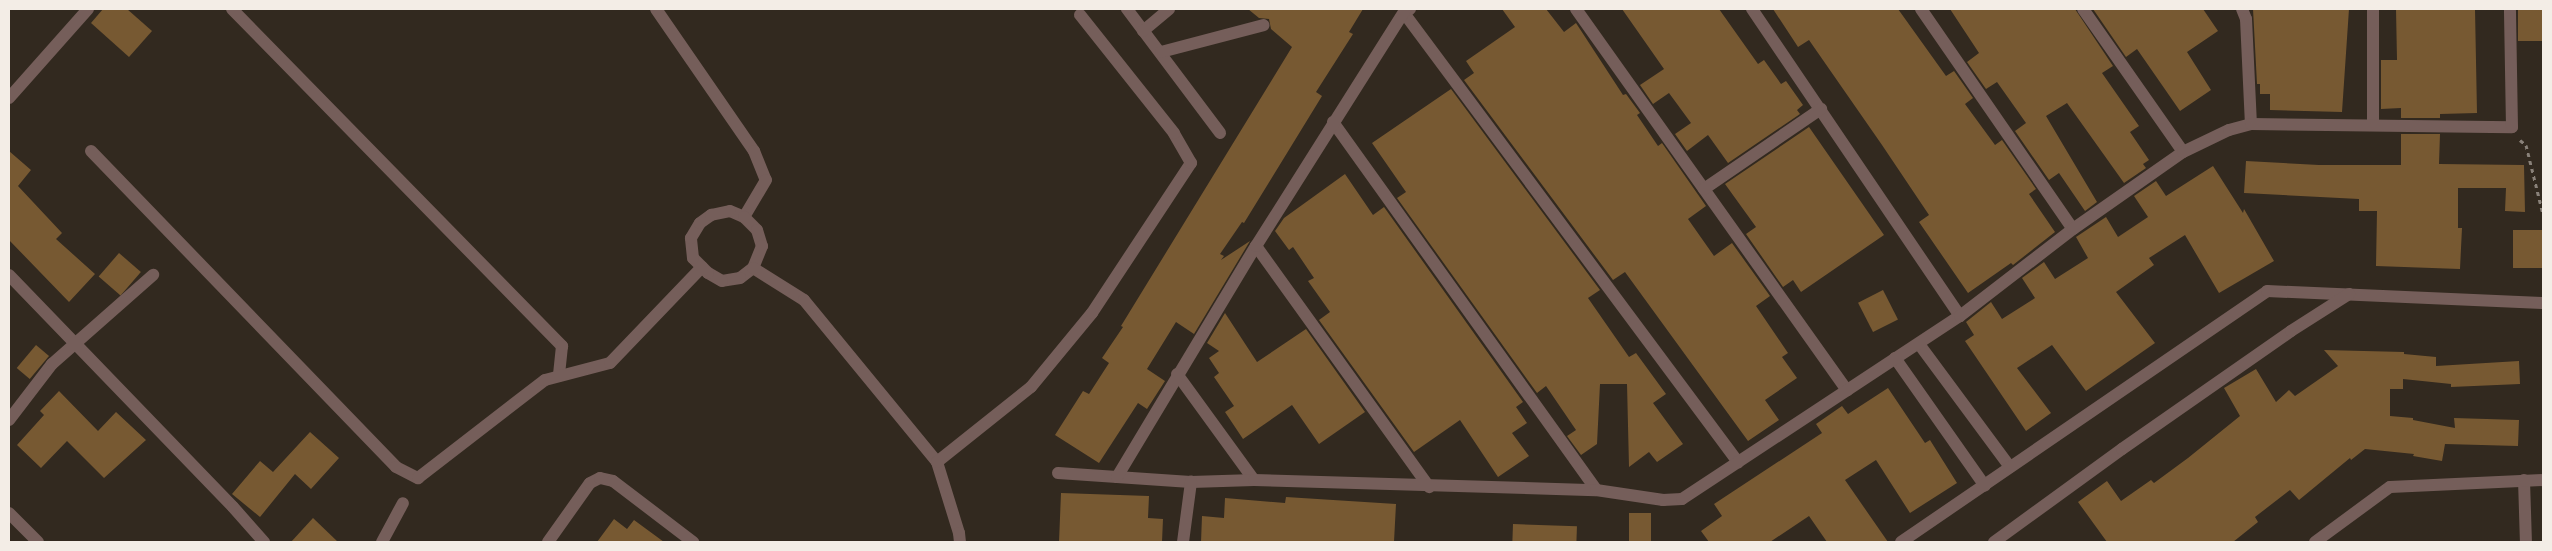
<!DOCTYPE html>
<html>
<head>
<meta charset="utf-8">
<style>
	body { margin:0 }
	#map { position:relative; width:2552px; height:551px; overflow:hidden; background:#32291f; font-family:Helvetica,sans-serif }
	div>[style] { position:absolute }
	[style*='--x'] { left:calc(var(--x)*1px); top:calc(var(--y)*1px); width:calc(var(--w)*1px); rotate:calc(var(--a)*1deg) }
	.building>* { inset:0; background:#775932; transform-origin:0 0 }
	.path>* { height:3px; margin-top:-1.5px; transform-origin:0; background:repeating-linear-gradient(90deg,#898179 0 4px,transparent 0 8px) }
	.minor>* { height:12px; margin:-6px; padding:0 6px; transform-origin:6px; border-radius:6px; background:#755e5a }
	span { translate:-50% -50%; white-space:nowrap; text-align:center; line-height:1.15; -webkit-text-stroke:4.5px #16130e; paint-order:stroke }
	.frame { position:absolute; inset:0; border:10px solid #f3ede6; pointer-events:none }
</style>
</head>
<body>
<div id="map">
	<div class="building">
		<div style="clip-path:polygon(103px 9px,127px 9px,152px 31px,129px 57px,91px 23px)"></div>
		<div style="clip-path:polygon(1248px 9px,1363px 9px,1349px 32px,1353px 34px,1316px 92px,1322px 96px,1244px 223px,1242px 222px,1220px 254px,1224px 256px,1221px 260px,1250px 241px,1194px 334px,1176px 322px,1147px 369px,1165px 381px,1147px 409px,1138px 403px,1099px 463px,1055px 435px,1083px 391px,1089px 394px,1109px 363px,1102px 358px,1123px 327px,1121px 326px,1292px 47px,1271px 29px,1269px 19px,1259px 18px)"></div>
		<div style="clip-path:polygon(1502px 9px,1546px 9px,1564px 32px,1576px 23px,1623px 95px,1626px 94px,1640px 113px,1637px 115px,1658px 146px,1662px 143px,1706px 206px,1688px 219px,1714px 256px,1732px 243px,1770px 296px,1756px 306px,1788px 353px,1782px 357px,1797px 378px,1765px 400px,1779px 420px,1748px 441px,1625px 272px,1613px 280px,1464px 80px,1474px 73px,1466px 61px,1515px 27px)"></div>
		<div style="clip-path:polygon(1622px 9px,1719px 9px,1758px 64px,1764px 60px,1781px 84px,1786px 81px,1803px 105px,1797px 110px,1800px 114px,1728px 163px,1708px 135px,1687px 151px,1675px 134px,1691px 123px,1669px 93px,1653px 104px,1640px 85px,1664px 69px)"></div>
		<div style="clip-path:polygon(1773px 9px,1898px 9px,1946px 76px,1954px 71px,1973px 98px,1965px 104px,1995px 145px,2002px 140px,2036px 189px,2029px 194px,2055px 232px,2013px 265px,2011px 263px,1968px 293px,1919px 222px,1929px 215px,1882px 145px,1809px 40px,1798px 47px)"></div>
		<div style="clip-path:polygon(1950px 9px,2075px 9px,2113px 66px,2102px 73px,2139px 126px,2130px 132px,2149px 160px,2143px 164px,2146px 168px,2124px 183px,2067px 103px,2046px 116px,2097px 202px,2085px 211px,2059px 173px,2049px 180px,2015px 131px,2026px 123px,1997px 82px,1986px 89px,1967px 62px,1979px 53px)"></div>
		<div style="clip-path:polygon(2093px 9px,2203px 9px,2218px 31px,2187px 52px,2211px 90px,2180px 111px,2137px 49px,2126px 57px)"></div>
		<div style="clip-path:polygon(2253px 9px,2349px 9px,2342px 112px,2270px 110px,2270px 94px,2260px 94px,2260px 84px,2257px 84px)"></div>
		<div style="clip-path:polygon(2396px 9px,2475px 9px,2477px 113px,2440px 114px,2440px 118px,2401px 118px,2401px 108px,2381px 109px,2381px 60px,2397px 60px)"></div>
		<div style="left:2518px;top:9px;width:25px;height:32px"></div>
		<div style="clip-path:polygon(1451px 89px,1600px 290px,1588px 298px,1629px 357px,1636px 353px,1666px 394px,1653px 403px,1683px 444px,1657px 462px,1649px 452px,1629px 467px,1627px 384px,1600px 384px,1597px 444px,1581px 455px,1567px 436px,1576px 430px,1546px 386px,1537px 393px,1397px 198px,1406px 192px,1372px 143px)"></div>
		<div style="clip-path:polygon(1809px 127px,1884px 235px,1801px 292px,1793px 280px,1783px 287px,1746px 234px,1756px 227px,1725px 184px)"></div>
		<div style="clip-path:polygon(2401px 134px,2440px 134px,2439px 164px,2524px 165px,2525px 212px,2505px 211px,2506px 188px,2458px 188px,2458px 228px,2462px 228px,2460px 269px,2376px 266px,2377px 211px,2359px 211px,2359px 199px,2244px 193px,2246px 161px,2319px 165px,2401px 165px)"></div>
		<div style="clip-path:polygon(9px 151px,31px 170px,18px 186px,62px 233px,56px 239px,95px 274px,69px 302px,9px 240px)"></div>
		<div style="clip-path:polygon(2213px 166px,2243px 213px,2244px 209px,2274px 261px,2219px 293px,2185px 235px,2149px 258px,2154px 265px,2116px 292px,2155px 343px,2086px 391px,2052px 345px,2017px 368px,2051px 413px,2026px 431px,1965px 341px,1974px 335px,1966px 322px,1991px 302px,2002px 319px,2035px 298px,2022px 278px,2044px 262px,2055px 279px,2088px 258px,2076px 237px,2106px 217px,2118px 237px,2148px 217px,2134px 196px,2156px 181px,2166px 196px)"></div>
		<div style="clip-path:polygon(1345px 174px,1373px 215px,1384px 207px,1523px 402px,1516px 407px,1527px 423px,1512px 433px,1529px 456px,1498px 477px,1460px 420px,1414px 452px,1319px 320px,1330px 312px,1308px 281px,1314px 278px,1293px 247px,1289px 250px,1275px 231px,1284px 218px)"></div>
		<div style="left:2513px;top:230px;width:29px;height:38px"></div>
		<div style="left:119px;top:253px;width:29px;height:31px;rotate:41deg"></div>
		<div style="left:1883px;top:290px;width:33px;height:28px;rotate:63deg"></div>
		<div style="clip-path:polygon(1225px 313px,1257px 362px,1306px 329px,1365px 412px,1319px 444px,1292px 405px,1243px 439px,1225px 412px,1234px 406px,1214px 377px,1219px 373px,1209px 358px,1219px 351px,1207px 343px)"></div>
		<div style="left:36px;top:345px;width:17px;height:30px;rotate:40deg"></div>
		<div style="clip-path:polygon(2324px 350px,2404px 352px,2404px 354px,2436px 357px,2436px 366px,2519px 361px,2520px 384px,2451px 387px,2451px 384px,2403px 379px,2403px 389px,2390px 389px,2390px 416px,2413px 418px,2413px 420px,2455px 428px,2454px 418px,2519px 420px,2518px 446px,2445px 444px,2442px 461px,2413px 456px,2414px 454px,2365px 449px,2351px 460px,2350px 458px,2299px 500px,2290px 490px,2255px 517px,2258px 522px,2233px 542px,2107px 542px,2078px 502px,2107px 481px,2121px 501px,2151px 480px,2154px 483px,2188px 458px,2240px 416px,2224px 388px,2256px 369px,2276px 402px,2289px 390px,2295px 396px,2338px 366px)"></div>
		<div style="clip-path:polygon(1888px 388px,1925px 443px,1930px 440px,1957px 483px,1910px 513px,1876px 460px,1845px 480px,1888px 542px,1827px 542px,1809px 516px,1770px 542px,1709px 542px,1701px 531px,1722px 516px,1714px 504px,1822px 433px,1816px 424px,1842px 406px,1848px 414px)"></div>
		<div style="clip-path:polygon(59px 391px,98px 431px,116px 412px,146px 440px,104px 478px,67px 441px,41px 468px,17px 445px,44px 415px,40px 411px)"></div>
		<div style="clip-path:polygon(310px 432px,339px 458px,311px 489px,295px 474px,260px 517px,232px 494px,260px 461px,273px 472px)"></div>
		<div style="clip-path:polygon(1061px 493px,1149px 496px,1148px 518px,1163px 519px,1162px 542px,1059px 542px)"></div>
		<div style="clip-path:polygon(1286px 497px,1396px 504px,1394px 542px,1201px 542px,1202px 516px,1224px 518px,1225px 498px,1285px 503px)"></div>
		<div style="left:1651px;top:513px;width:29px;height:22px;rotate:90deg"></div>
		<div style="clip-path:polygon(313px 518px,338px 542px,291px 542px)"></div>
		<div style="clip-path:polygon(614px 519px,627px 529px,634px 520px,664px 542px,597px 542px)"></div>
		<div style="left:1513px;top:524px;width:64px;height:18px;rotate:2deg"></div>
	</div>
	<div class="path">
		<div style="--x:2520;--y:140;--w:8;--a:40"></div>
		<div style="--x:2526;--y:145;--w:71;--a:76.2"></div>
	</div>
	<div class="minor">
		<div style="--x:232;--y:9;--w:472;--a:45.6"></div>
		<div style="--x:562;--y:346;--w:30;--a:96"></div>
		<div style="--x:656;--y:9;--w:173;--a:55.4"></div>
		<div style="--x:754;--y:151;--w:31;--a:68"></div>
		<div style="--x:766;--y:180;--w:43;--a:120.7"></div>
		<div style="--x:1127;--y:9;--w:155;--a:53.1"></div>
		<div style="--x:1410;--y:9;--w:7;--a:146"></div>
		<div style="--x:1404;--y:13;--w:560;--a:53.36"></div>
		<div style="--x:1576;--y:9;--w:468;--a:54.6"></div>
		<div style="--x:1752;--y:9;--w:371;--a:55.9"></div>
		<div style="--x:1921;--y:9;--w:267;--a:55.4"></div>
		<div style="--x:2083;--y:9;--w:174;--a:55"></div>
		<div style="--x:2242;--y:9;--w:11;--a:68"></div>
		<div style="--x:2246;--y:19;--w:105;--a:87.3"></div>
		<div style="--x:2373;--y:9;--w:116;--a:90"></div>
		<div style="--x:1143;--y:31;--w:34;--a:-40"></div>
		<div style="--x:1161;--y:52;--w:106;--a:-14.7"></div>
		<div style="--x:9;--y:98;--w:119;--a:-48.4"></div>
		<div style="--x:1333;--y:122;--w:452;--a:54.4"></div>
		<div style="--x:91;--y:151;--w:439;--a:46"></div>
		<div style="--x:396;--y:467;--w:25;--a:27"></div>
		<div style="--x:418;--y:478;--w:160;--a:-37.7"></div>
		<div style="--x:545;--y:380;--w:67;--a:-14.7"></div>
		<div style="--x:610;--y:363;--w:133;--a:-46.2"></div>
		<div style="--x:1704;--y:189;--w:142;--a:-34.4"></div>
		<div style="--x:730;--y:211;--w:15;--a:23"></div>
		<div style="--x:744;--y:217;--w:18;--a:45"></div>
		<div style="--x:757;--y:230;--w:17;--a:73"></div>
		<div style="--x:762;--y:246;--w:24;--a:112"></div>
		<div style="--x:753;--y:268;--w:16;--a:142"></div>
		<div style="--x:740;--y:278;--w:18;--a:171"></div>
		<div style="--x:722;--y:281;--w:16;--a:-150"></div>
		<div style="--x:708;--y:273;--w:21;--a:-135"></div>
		<div style="--x:693;--y:258;--w:20;--a:-96"></div>
		<div style="--x:691;--y:238;--w:17;--a:-59"></div>
		<div style="--x:700;--y:223;--w:14;--a:-36"></div>
		<div style="--x:711;--y:215;--w:19;--a:-12"></div>
		<div style="--x:1256;--y:246;--w:297;--a:54.3"></div>
		<div style="--x:753;--y:268;--w:60;--a:32.1"></div>
		<div style="--x:804;--y:300;--w:210;--a:50.6"></div>
		<div style="--x:937;--y:462;--w:74;--a:72.8"></div>
		<div style="--x:959;--y:533;--w:9;--a:84"></div>
		<div style="--x:9;--y:275;--w:322;--a:46"></div>
		<div style="--x:233;--y:507;--w:47;--a:48.5"></div>
		<div style="--x:1919;--y:344;--w:153;--a:53.5"></div>
		<div style="--x:1895;--y:358;--w:156;--a:54.9"></div>
		<div style="--x:1177;--y:374;--w:131;--a:54"></div>
		<div style="--x:9;--y:420;--w:71;--a:-52.5"></div>
		<div style="--x:52;--y:364;--w:135;--a:-41.4"></div>
		<div style="--x:937;--y:462;--w:120;--a:-38.6"></div>
		<div style="--x:1031;--y:387;--w:96;--a:-50.5"></div>
		<div style="--x:1092;--y:313;--w:180;--a:-56.6"></div>
		<div style="--x:1191;--y:163;--w:34;--a:-120"></div>
		<div style="--x:1174;--y:133;--w:151;--a:-128.5"></div>
		<div style="--x:1058;--y:473;--w:133;--a:3.9"></div>
		<div style="--x:1191;--y:482;--w:63;--a:-1.8"></div>
		<div style="--x:1254;--y:480;--w:342;--a:1.7"></div>
		<div style="--x:1596;--y:490;--w:68;--a:8.5"></div>
		<div style="--x:1663;--y:500;--w:19;--a:-3"></div>
		<div style="--x:1682;--y:499;--w:333;--a:-33.4"></div>
		<div style="--x:1960;--y:316;--w:143;--a:-37.6"></div>
		<div style="--x:2073;--y:229;--w:134;--a:-35"></div>
		<div style="--x:2183;--y:152;--w:51;--a:-25.6"></div>
		<div style="--x:2229;--y:130;--w:23;--a:-15"></div>
		<div style="--x:2251;--y:124;--w:261;--a:0.7"></div>
		<div style="--x:2512;--y:127;--w:118;--a:-91"></div>
		<div style="--x:1117;--y:477;--w:270;--a:-59"></div>
		<div style="--x:1256;--y:246;--w:280;--a:-57.7"></div>
		<div style="--x:2524;--y:480;--w:62;--a:88.2"></div>
		<div style="--x:9;--y:513;--w:41;--a:45"></div>
		<div style="--x:382;--y:542;--w:44;--a:-61.7"></div>
		<div style="--x:548;--y:542;--w:72;--a:-54.6"></div>
		<div style="--x:590;--y:483;--w:11;--a:-27"></div>
		<div style="--x:600;--y:478;--w:13;--a:13"></div>
		<div style="--x:613;--y:481;--w:101;--a:37.3"></div>
		<div style="--x:1183;--y:542;--w:61;--a:-82.4"></div>
		<div style="--x:1901;--y:542;--w:444;--a:-34.4"></div>
		<div style="--x:2267;--y:291;--w:276;--a:2.5"></div>
		<div style="--x:1994;--y:542;--w:158;--a:-36"></div>
		<div style="--x:2122;--y:449;--w:206;--a:-34.9"></div>
		<div style="--x:2291;--y:331;--w:69;--a:-32.5"></div>
		<div style="--x:2315;--y:542;--w:93;--a:-36.3"></div>
		<div style="--x:2390;--y:487;--w:153;--a:-2.6"></div>
	</div>
	<div class="frame"></div>
</div>
</body>
</html>
